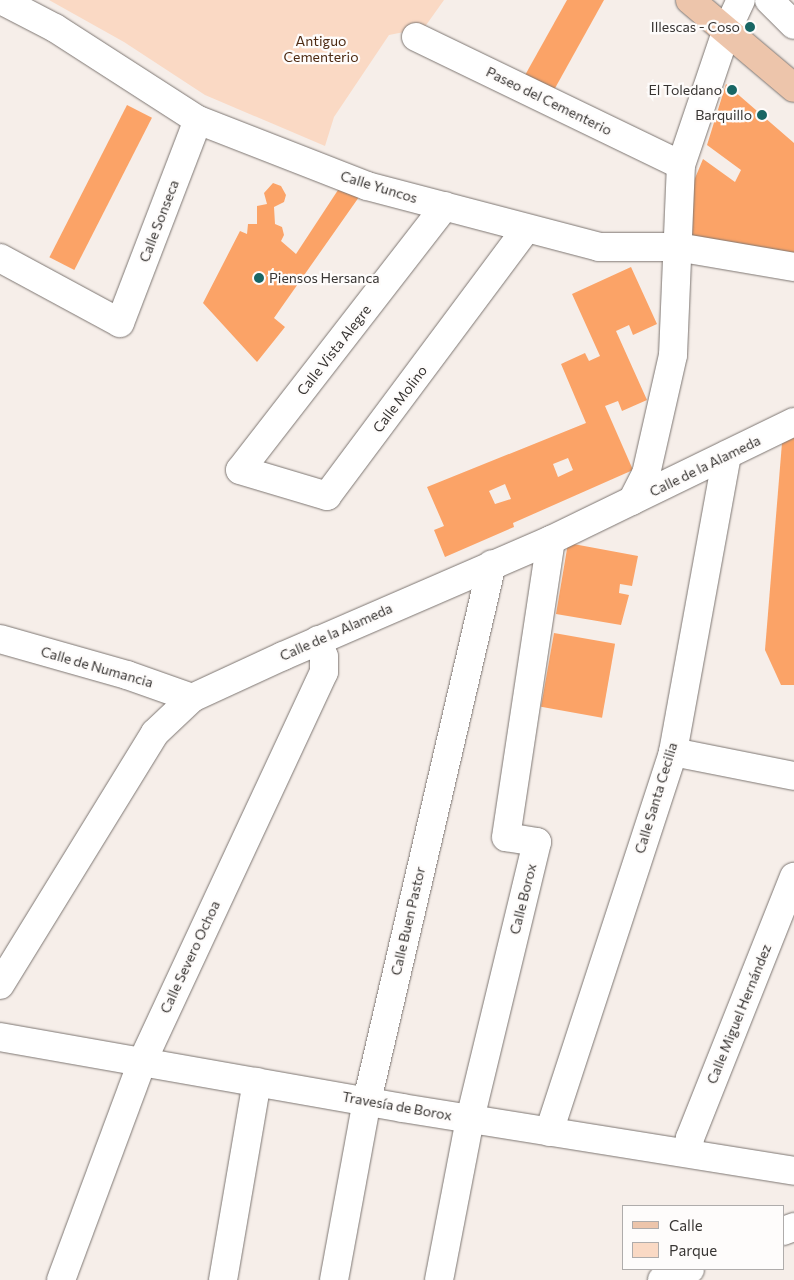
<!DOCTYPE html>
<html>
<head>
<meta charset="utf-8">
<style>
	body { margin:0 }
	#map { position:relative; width:794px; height:1280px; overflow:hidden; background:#f6eee9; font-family:Commissioner,sans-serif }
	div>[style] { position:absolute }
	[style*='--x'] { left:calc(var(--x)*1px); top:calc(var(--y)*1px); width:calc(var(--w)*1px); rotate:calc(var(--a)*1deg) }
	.green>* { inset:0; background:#fad9c4 }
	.building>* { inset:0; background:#fba367; transform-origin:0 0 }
	.roads { filter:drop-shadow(0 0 1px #7d7672) drop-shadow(0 0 1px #7d7672) }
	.minor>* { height:28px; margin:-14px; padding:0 14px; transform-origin:14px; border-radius:14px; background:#fff }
	.major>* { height:28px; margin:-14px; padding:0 14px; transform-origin:14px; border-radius:14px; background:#edc5ab }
	.dots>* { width:14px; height:14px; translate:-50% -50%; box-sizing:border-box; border:2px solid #fefcfb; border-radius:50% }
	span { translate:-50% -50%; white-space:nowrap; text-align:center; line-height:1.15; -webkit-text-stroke:4.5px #fefcfb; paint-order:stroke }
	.poi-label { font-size:14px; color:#383533 }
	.right { translate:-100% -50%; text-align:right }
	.left { translate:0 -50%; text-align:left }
	.park-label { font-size:14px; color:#4d2a12 }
	.street-label { font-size:14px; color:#383533 }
	.legend { position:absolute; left:622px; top:1205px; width:162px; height:65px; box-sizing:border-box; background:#fefcfb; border:1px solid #afacab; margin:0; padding:6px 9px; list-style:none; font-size:15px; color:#383533 }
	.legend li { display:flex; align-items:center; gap:10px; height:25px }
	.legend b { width:25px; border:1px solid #afacab }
</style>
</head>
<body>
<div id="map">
	<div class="green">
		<div style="clip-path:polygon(49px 0,444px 0,424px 28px,389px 35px,334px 117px,325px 146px,205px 95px,124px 42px)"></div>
	</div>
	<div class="building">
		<div style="clip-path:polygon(567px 0,604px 0,554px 90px,524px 77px)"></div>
		<div style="clip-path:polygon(726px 84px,794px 143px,794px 253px,692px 237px,693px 183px,703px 159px,735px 182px,741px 170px,707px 145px)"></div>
		<div style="left:127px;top:105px;width:28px;height:171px;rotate:27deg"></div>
		<div style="clip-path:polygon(273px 183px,281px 186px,286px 195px,284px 202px,274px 207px,275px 224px,282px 227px,284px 235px,281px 241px,296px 254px,338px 190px,359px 197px,274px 318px,285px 327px,257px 362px,203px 303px,240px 231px,247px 234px,248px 224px,257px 224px,257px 206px,267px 204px,264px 193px)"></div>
		<div style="clip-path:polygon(evenodd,631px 267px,657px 324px,633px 335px,629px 325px,616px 331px,647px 400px,622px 411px,618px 401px,605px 406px,633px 470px,513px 523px,514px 527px,445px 557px,434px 530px,444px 526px,427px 487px,586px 423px,561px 364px,585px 353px,589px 361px,600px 356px,572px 294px,631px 267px,568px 458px,573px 470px,558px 477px,553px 464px,568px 458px,631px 267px,505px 484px,511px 499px,495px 504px,489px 491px,505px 484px)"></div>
		<div style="clip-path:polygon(794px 437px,794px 685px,781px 685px,765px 650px,782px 443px)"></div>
		<div style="clip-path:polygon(568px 543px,638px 556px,632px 586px,620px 584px,619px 593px,629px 595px,621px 625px,556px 614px)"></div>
		<div style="left:554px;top:633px;width:62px;height:75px;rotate:10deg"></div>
	</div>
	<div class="roads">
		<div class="minor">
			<div style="--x:1;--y:0;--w:61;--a:27.4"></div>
			<div style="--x:55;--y:28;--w:170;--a:32.8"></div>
			<div style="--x:198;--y:120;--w:181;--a:21.3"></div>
			<div style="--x:367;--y:186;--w:240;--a:14.7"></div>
			<div style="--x:599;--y:247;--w:78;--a:0"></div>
			<div style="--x:677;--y:247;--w:119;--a:9.7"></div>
			<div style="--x:769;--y:0;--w:35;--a:45"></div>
			<div style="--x:416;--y:37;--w:294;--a:25.8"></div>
			<div style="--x:445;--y:206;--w:334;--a:127.8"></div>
			<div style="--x:240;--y:470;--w:91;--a:16.6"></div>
			<div style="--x:327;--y:496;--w:333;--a:-53.3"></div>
			<div style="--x:0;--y:258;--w:136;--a:28.4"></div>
			<div style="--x:120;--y:323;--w:217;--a:-69"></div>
			<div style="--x:632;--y:501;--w:30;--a:-63"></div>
			<div style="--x:646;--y:474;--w:122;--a:-77.2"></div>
			<div style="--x:673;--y:355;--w:190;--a:-87.6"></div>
			<div style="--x:681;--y:165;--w:140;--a:-71.3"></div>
			<div style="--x:726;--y:32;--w:35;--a:-65"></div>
			<div style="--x:0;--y:639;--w:132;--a:15.8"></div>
			<div style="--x:127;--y:675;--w:69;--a:19.5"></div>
			<div style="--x:673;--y:752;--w:123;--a:11.2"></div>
			<div style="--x:0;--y:985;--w:296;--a:-58.4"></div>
			<div style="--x:155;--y:733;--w:51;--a:-43.4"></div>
			<div style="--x:192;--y:698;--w:100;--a:-24.8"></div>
			<div style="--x:283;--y:656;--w:292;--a:-23.4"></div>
			<div style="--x:551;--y:540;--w:270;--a:-25.9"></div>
			<div style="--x:0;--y:1037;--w:408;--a:10"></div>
			<div style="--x:402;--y:1108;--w:397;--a:9.1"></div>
			<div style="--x:549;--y:1132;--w:400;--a:-71.9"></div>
			<div style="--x:673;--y:752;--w:302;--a:-79.7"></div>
			<div style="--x:687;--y:1153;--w:15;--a:-79"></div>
			<div style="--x:690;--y:1138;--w:281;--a:-68.3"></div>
			<div style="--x:783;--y:1231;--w:12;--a:-20"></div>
			<div style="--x:61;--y:1280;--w:235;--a:-69.6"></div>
			<div style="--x:143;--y:1060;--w:428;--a:-65"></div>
			<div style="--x:324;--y:672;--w:15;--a:-90"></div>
			<div style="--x:324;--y:657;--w:18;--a:-109"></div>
			<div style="--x:223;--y:1280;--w:201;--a:-80.3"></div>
			<div style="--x:334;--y:1280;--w:182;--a:-79.6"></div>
			<div style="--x:367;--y:1101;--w:551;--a:-76.9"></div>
			<div style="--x:439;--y:1280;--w:164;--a:-79.1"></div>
			<div style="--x:470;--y:1119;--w:285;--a:-76.4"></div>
			<div style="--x:537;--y:842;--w:31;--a:-171"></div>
			<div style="--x:506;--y:837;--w:300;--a:-81.4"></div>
			<div style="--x:662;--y:1280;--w:30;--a:-21"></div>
		</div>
		<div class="major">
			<div style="--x:690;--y:0;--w:136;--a:40.2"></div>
		</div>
	</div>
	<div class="dots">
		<div style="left:750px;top:27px;background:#186664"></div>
		<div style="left:732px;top:90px;background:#186664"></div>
		<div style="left:762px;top:115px;background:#186664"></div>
		<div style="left:259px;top:278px;background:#186664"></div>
	</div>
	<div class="poi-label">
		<span class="right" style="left:740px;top:27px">Illescas - Coso</span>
		<span class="right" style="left:722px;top:90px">El Toledano</span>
		<span class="right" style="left:752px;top:115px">Barquillo</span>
		<span class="left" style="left:269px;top:278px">Piensos Hersanca</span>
	</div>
	<div class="park-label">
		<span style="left:321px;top:49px">Antiguo<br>Cementerio</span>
	</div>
	<div class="street-label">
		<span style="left:549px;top:101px;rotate:26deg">Paseo del Cementerio</span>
		<span style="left:379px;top:187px;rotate:17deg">Calle Yuncos</span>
		<span style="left:159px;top:221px;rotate:-69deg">Calle Sonseca</span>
		<span style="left:334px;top:350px;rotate:-52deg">Calle Vista Alegre</span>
		<span style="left:400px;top:399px;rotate:-53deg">Calle Molino</span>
		<span style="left:705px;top:466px;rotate:-26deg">Calle de la Alameda</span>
		<span style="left:336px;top:632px;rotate:-24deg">Calle de la Alameda</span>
		<span style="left:97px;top:667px;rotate:16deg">Calle de Numancia</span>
		<span style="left:656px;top:798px;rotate:-73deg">Calle Santa Cecilia</span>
		<span style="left:523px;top:899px;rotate:-76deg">Calle Borox</span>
		<span style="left:408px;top:921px;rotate:-77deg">Calle Buen Pastor</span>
		<span style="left:190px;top:957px;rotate:-65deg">Calle Severo Ochoa</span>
		<span style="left:739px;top:1014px;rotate:-68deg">Calle Miguel Hernández</span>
		<span style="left:397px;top:1106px;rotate:10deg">Travesía de Borox</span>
	</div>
	<ul class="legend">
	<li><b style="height:6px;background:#edc5ab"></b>Calle</li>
	<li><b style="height:14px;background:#fad9c4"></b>Parque</li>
	</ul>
</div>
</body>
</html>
